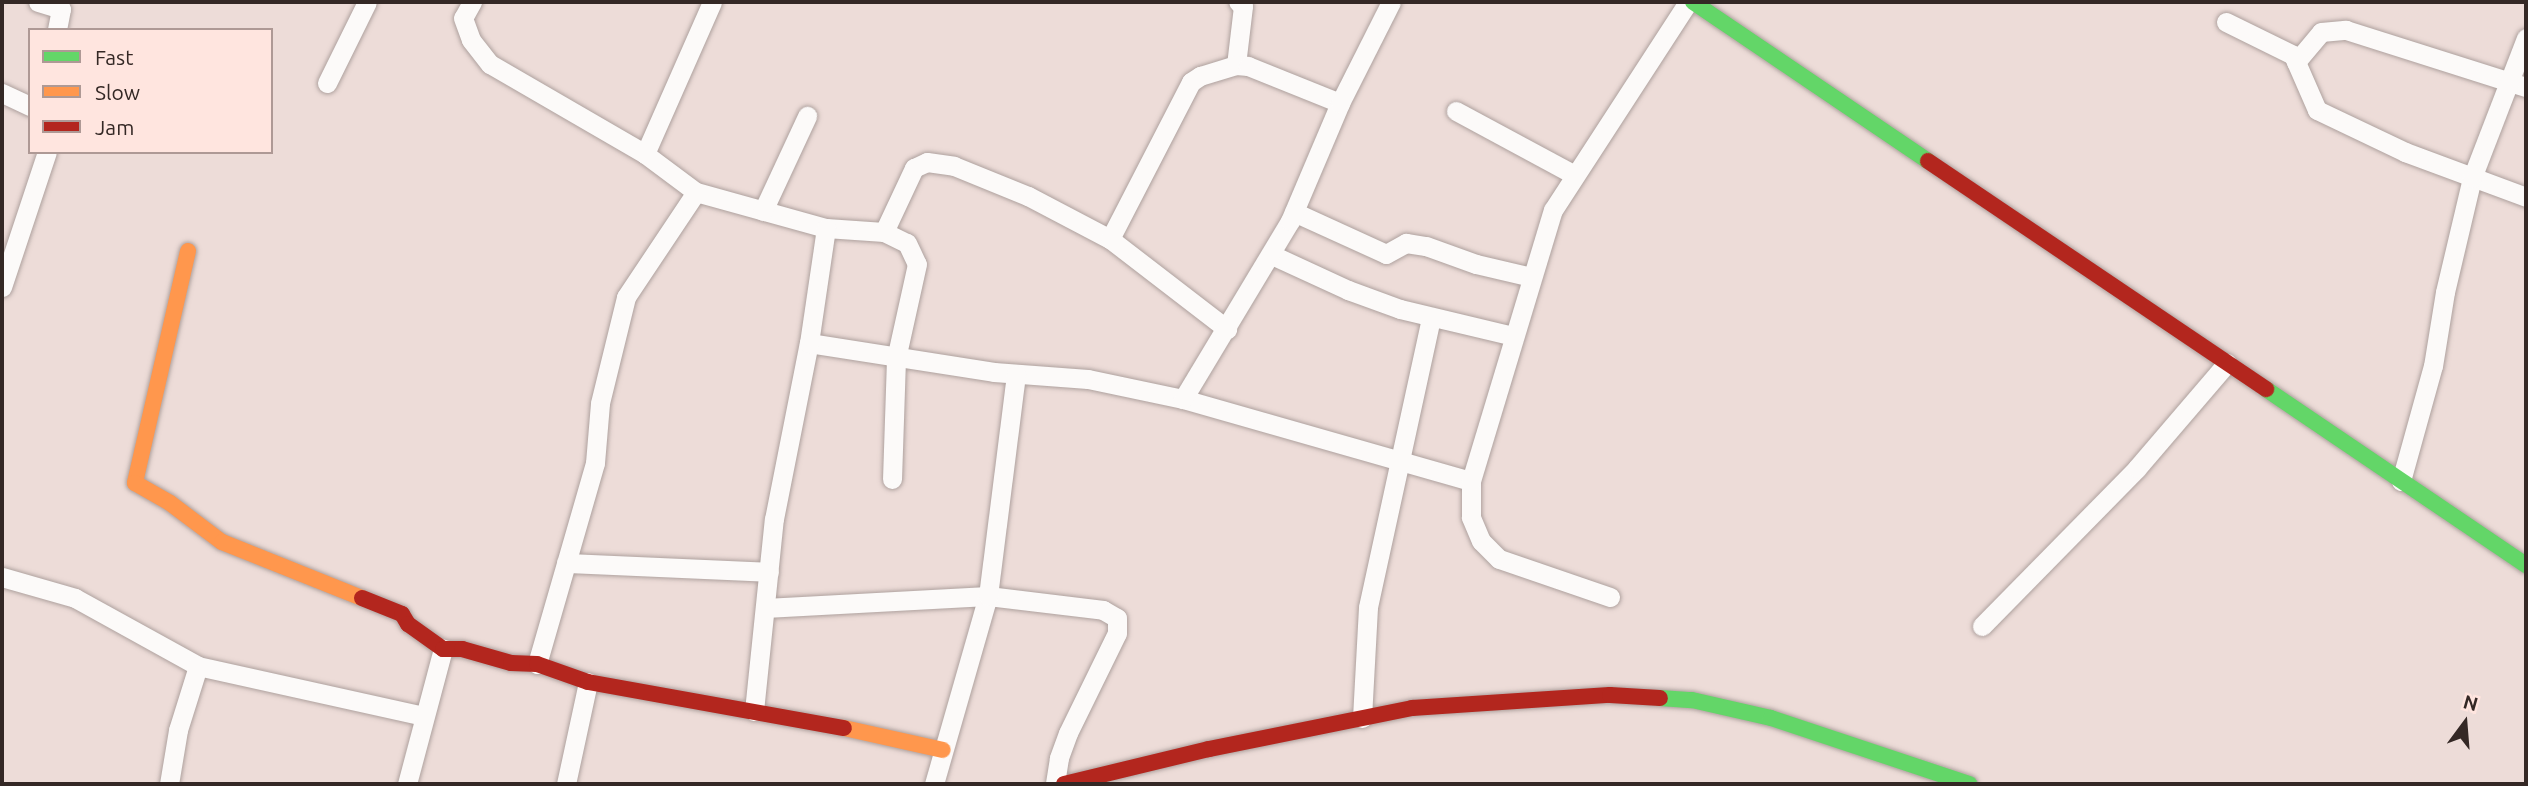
<!DOCTYPE html>
<html>
<head>
<meta charset="utf-8">
<style>
	body { margin:0 }
	#map { position:relative; width:2528px; height:786px; overflow:hidden; background:#eddcd8; font-family:Ubuntu,sans-serif }
	div>[style] { position:absolute }
	[style*='--x'] { left:calc(var(--x)*1px); top:calc(var(--y)*1px); width:calc(var(--w)*1px); rotate:calc(var(--a)*1deg) }
	.roads { filter:drop-shadow(0 0 2px #aea19e) drop-shadow(0 0 2px #aea19e) }
	.street>* { height:19px; margin:-9.5px; padding:0 9.5px; transform-origin:9.5px; border-radius:9.5px; background:#fcfaf9 }
	.fast>* { height:16px; margin:-8px; padding:0 8px; transform-origin:8px; border-radius:8px; background:#63d668 }
	.slow>* { height:16px; margin:-8px; padding:0 8px; transform-origin:8px; border-radius:8px; background:#ff974d }
	.jam>* { height:16px; margin:-8px; padding:0 8px; transform-origin:8px; border-radius:8px; background:#b3261e }
	span { translate:-50% -50%; white-space:nowrap; text-align:center; line-height:1.15; -webkit-text-stroke:6px #ffe5df; paint-order:stroke }
	.frame { position:absolute; inset:0; border:4px solid #342825; pointer-events:none }
	.legend { position:absolute; left:28px; top:28px; width:245px; height:126px; box-sizing:border-box; background:#ffe5df; border:2px solid #ae9995; margin:0; padding:9px 12px; list-style:none; font-size:21px; color:#342825 }
	.legend li { display:flex; align-items:center; gap:14px; height:35px }
	.legend b { width:35px; border:2px solid #ae9995 }
	.north { position:absolute; left:2430px; top:688px; width:70px; height:70px; -webkit-text-stroke:5px #ffe5df; paint-order:stroke; rotate:16deg; font-size:19px; font-weight:700; line-height:28px; text-align:center; color:#342825 }
	.north::after { content:''; display:block; margin:auto; width:24px; height:32px; background:#342825; clip-path:polygon(50% 0,100% 100%,50% 72%,0 100%) }
</style>
</head>
<body>
<div id="map">
	<div class="roads">
		<div class="street">
			<div style="--x:38;--y:2;--w:24;--a:17"></div>
			<div style="--x:61;--y:9;--w:21;--a:101"></div>
			<div style="--x:472;--y:2;--w:18;--a:119"></div>
			<div style="--x:463;--y:18;--w:23;--a:70"></div>
			<div style="--x:471;--y:40;--w:31;--a:52"></div>
			<div style="--x:490;--y:64;--w:179;--a:30.1"></div>
			<div style="--x:645;--y:154;--w:64;--a:36.7"></div>
			<div style="--x:696;--y:192;--w:135;--a:15.5"></div>
			<div style="--x:826;--y:228;--w:58;--a:3.9"></div>
			<div style="--x:884;--y:232;--w:25;--a:26"></div>
			<div style="--x:907;--y:243;--w:23;--a:65"></div>
			<div style="--x:917;--y:264;--w:97;--a:102.5"></div>
			<div style="--x:896;--y:359;--w:120;--a:91.9"></div>
			<div style="--x:2226;--y:22;--w:75;--a:26.2"></div>
			<div style="--x:2293;--y:55;--w:60;--a:66.4"></div>
			<div style="--x:2317;--y:110;--w:98;--a:25.5"></div>
			<div style="--x:2405;--y:152;--w:129;--a:20.4"></div>
			<div style="--x:2296;--y:62;--w:39;--a:-50"></div>
			<div style="--x:2321;--y:32;--w:25;--a:-5"></div>
			<div style="--x:2346;--y:30;--w:189;--a:17.6"></div>
			<div style="--x:1236;--y:65;--w:59;--a:-83.2"></div>
			<div style="--x:1243;--y:6;--w:6;--a:-141"></div>
			<div style="--x:327;--y:83;--w:90;--a:-63.7"></div>
			<div style="--x:2;--y:93;--w:31;--a:25"></div>
			<div style="--x:1456;--y:111;--w:133;--a:28.3"></div>
			<div style="--x:645;--y:154;--w:166;--a:-66.2"></div>
			<div style="--x:763;--y:211;--w:105;--a:-65.1"></div>
			<div style="--x:1294;--y:212;--w:101;--a:24.5"></div>
			<div style="--x:1386;--y:254;--w:23;--a:-29"></div>
			<div style="--x:1406;--y:243;--w:20;--a:9"></div>
			<div style="--x:1426;--y:246;--w:53;--a:19.8"></div>
			<div style="--x:1476;--y:264;--w:57;--a:13.3"></div>
			<div style="--x:884;--y:232;--w:71;--a:-64.9"></div>
			<div style="--x:914;--y:168;--w:14;--a:-25"></div>
			<div style="--x:927;--y:162;--w:27;--a:8"></div>
			<div style="--x:954;--y:166;--w:80;--a:22.1"></div>
			<div style="--x:1028;--y:196;--w:93;--a:27.7"></div>
			<div style="--x:1110;--y:239;--w:148;--a:37.6"></div>
			<div style="--x:1110;--y:239;--w:177;--a:-62.7"></div>
			<div style="--x:1191;--y:82;--w:11;--a:-34"></div>
			<div style="--x:1200;--y:76;--w:38;--a:-17"></div>
			<div style="--x:1236;--y:65;--w:12;--a:5"></div>
			<div style="--x:1248;--y:66;--w:99;--a:21.9"></div>
			<div style="--x:1272;--y:255;--w:84;--a:24.7"></div>
			<div style="--x:1348;--y:290;--w:55;--a:20.1"></div>
			<div style="--x:1400;--y:309;--w:116;--a:13.4"></div>
			<div style="--x:2;--y:287;--w:142;--a:-71.6"></div>
			<div style="--x:809;--y:343;--w:187;--a:8.9"></div>
			<div style="--x:994;--y:372;--w:94;--a:4.3"></div>
			<div style="--x:1088;--y:379;--w:97;--a:11.9"></div>
			<div style="--x:1183;--y:399;--w:299;--a:15.9"></div>
			<div style="--x:1183;--y:399;--w:208;--a:-59"></div>
			<div style="--x:1290;--y:221;--w:128;--a:-67"></div>
			<div style="--x:1340;--y:103;--w:113;--a:-63.2"></div>
			<div style="--x:2401;--y:481;--w:119;--a:-74.5"></div>
			<div style="--x:2433;--y:366;--w:75;--a:-80.8"></div>
			<div style="--x:2445;--y:292;--w:117;--a:-76.7"></div>
			<div style="--x:2472;--y:178;--w:150;--a:-68.9"></div>
			<div style="--x:566;--y:563;--w:203;--a:2.5"></div>
			<div style="--x:2;--y:577;--w:76;--a:16"></div>
			<div style="--x:75;--y:598;--w:141;--a:28.9"></div>
			<div style="--x:198;--y:666;--w:231;--a:12.5"></div>
			<div style="--x:1610;--y:597;--w:117;--a:-161.1"></div>
			<div style="--x:1499;--y:559;--w:25;--a:-135"></div>
			<div style="--x:1481;--y:541;--w:26;--a:-113"></div>
			<div style="--x:1471;--y:517;--w:36;--a:-90"></div>
			<div style="--x:1471;--y:481;--w:283;--a:-73.2"></div>
			<div style="--x:1553;--y:210;--w:248;--a:-57"></div>
			<div style="--x:765;--y:608;--w:223;--a:-3.1"></div>
			<div style="--x:988;--y:596;--w:116;--a:6.9"></div>
			<div style="--x:1103;--y:610;--w:16;--a:30"></div>
			<div style="--x:1117;--y:618;--w:15;--a:90"></div>
			<div style="--x:1117;--y:633;--w:111;--a:116.1"></div>
			<div style="--x:1068;--y:733;--w:27;--a:110"></div>
			<div style="--x:1059;--y:758;--w:26;--a:99"></div>
			<div style="--x:1982;--y:626;--w:221;--a:-45.5"></div>
			<div style="--x:2137;--y:468;--w:138;--a:-49.4"></div>
			<div style="--x:537;--y:664;--w:209;--a:-73.9"></div>
			<div style="--x:595;--y:463;--w:60;--a:-85.2"></div>
			<div style="--x:600;--y:403;--w:109;--a:-76.2"></div>
			<div style="--x:626;--y:297;--w:126;--a:-56.3"></div>
			<div style="--x:754;--y:711;--w:193;--a:-84.1"></div>
			<div style="--x:774;--y:519;--w:179;--a:-78.8"></div>
			<div style="--x:809;--y:343;--w:116;--a:-81.6"></div>
			<div style="--x:1362;--y:718;--w:111;--a:-86.9"></div>
			<div style="--x:1368;--y:607;--w:296;--a:-77.7"></div>
			<div style="--x:169;--y:784;--w:55;--a:-80.5"></div>
			<div style="--x:178;--y:730;--w:67;--a:-72.6"></div>
			<div style="--x:407;--y:784;--w:140;--a:-75.1"></div>
			<div style="--x:566;--y:784;--w:104;--a:-77.8"></div>
			<div style="--x:934;--y:784;--w:196;--a:-74"></div>
			<div style="--x:988;--y:596;--w:223;--a:-82.8"></div>
		</div>
		<div class="fast">
			<div style="--x:1693;--y:2;--w:284;--a:34.1"></div>
			<div style="--x:2266;--y:389;--w:314;--a:34.1"></div>
			<div style="--x:1660;--y:698;--w:32;--a:4"></div>
			<div style="--x:1692;--y:700;--w:81;--a:12.8"></div>
			<div style="--x:1771;--y:718;--w:209;--a:18.4"></div>
		</div>
		<div class="slow">
			<div style="--x:188;--y:251;--w:238;--a:102.9"></div>
			<div style="--x:135;--y:483;--w:40;--a:29.7"></div>
			<div style="--x:170;--y:503;--w:65;--a:36.9"></div>
			<div style="--x:222;--y:542;--w:151;--a:21.8"></div>
			<div style="--x:844;--y:728;--w:101;--a:12.5"></div>
		</div>
		<div class="jam">
			<div style="--x:1928;--y:161;--w:408;--a:34"></div>
			<div style="--x:362;--y:598;--w:43;--a:21.8"></div>
			<div style="--x:402;--y:614;--w:12;--a:59"></div>
			<div style="--x:408;--y:624;--w:43;--a:35.5"></div>
			<div style="--x:443;--y:649;--w:19;--a:0"></div>
			<div style="--x:462;--y:649;--w:51;--a:15.9"></div>
			<div style="--x:511;--y:663;--w:26;--a:2"></div>
			<div style="--x:537;--y:664;--w:54;--a:19.4"></div>
			<div style="--x:588;--y:682;--w:260;--a:10.2"></div>
			<div style="--x:1064;--y:784;--w:149;--a:-13.6"></div>
			<div style="--x:1209;--y:749;--w:207;--a:-11.4"></div>
			<div style="--x:1412;--y:708;--w:198;--a:-3.8"></div>
			<div style="--x:1610;--y:695;--w:50;--a:3.4"></div>
		</div>
	</div>
	<div class="frame"></div>
	<ul class="legend">
	<li><b style="height:9px;background:#63d668"></b>Fast</li>
	<li><b style="height:9px;background:#ff974d"></b>Slow</li>
	<li><b style="height:9px;background:#b3261e"></b>Jam</li>
	</ul>
	<div class="north">N</div>
</div>
</body>
</html>
